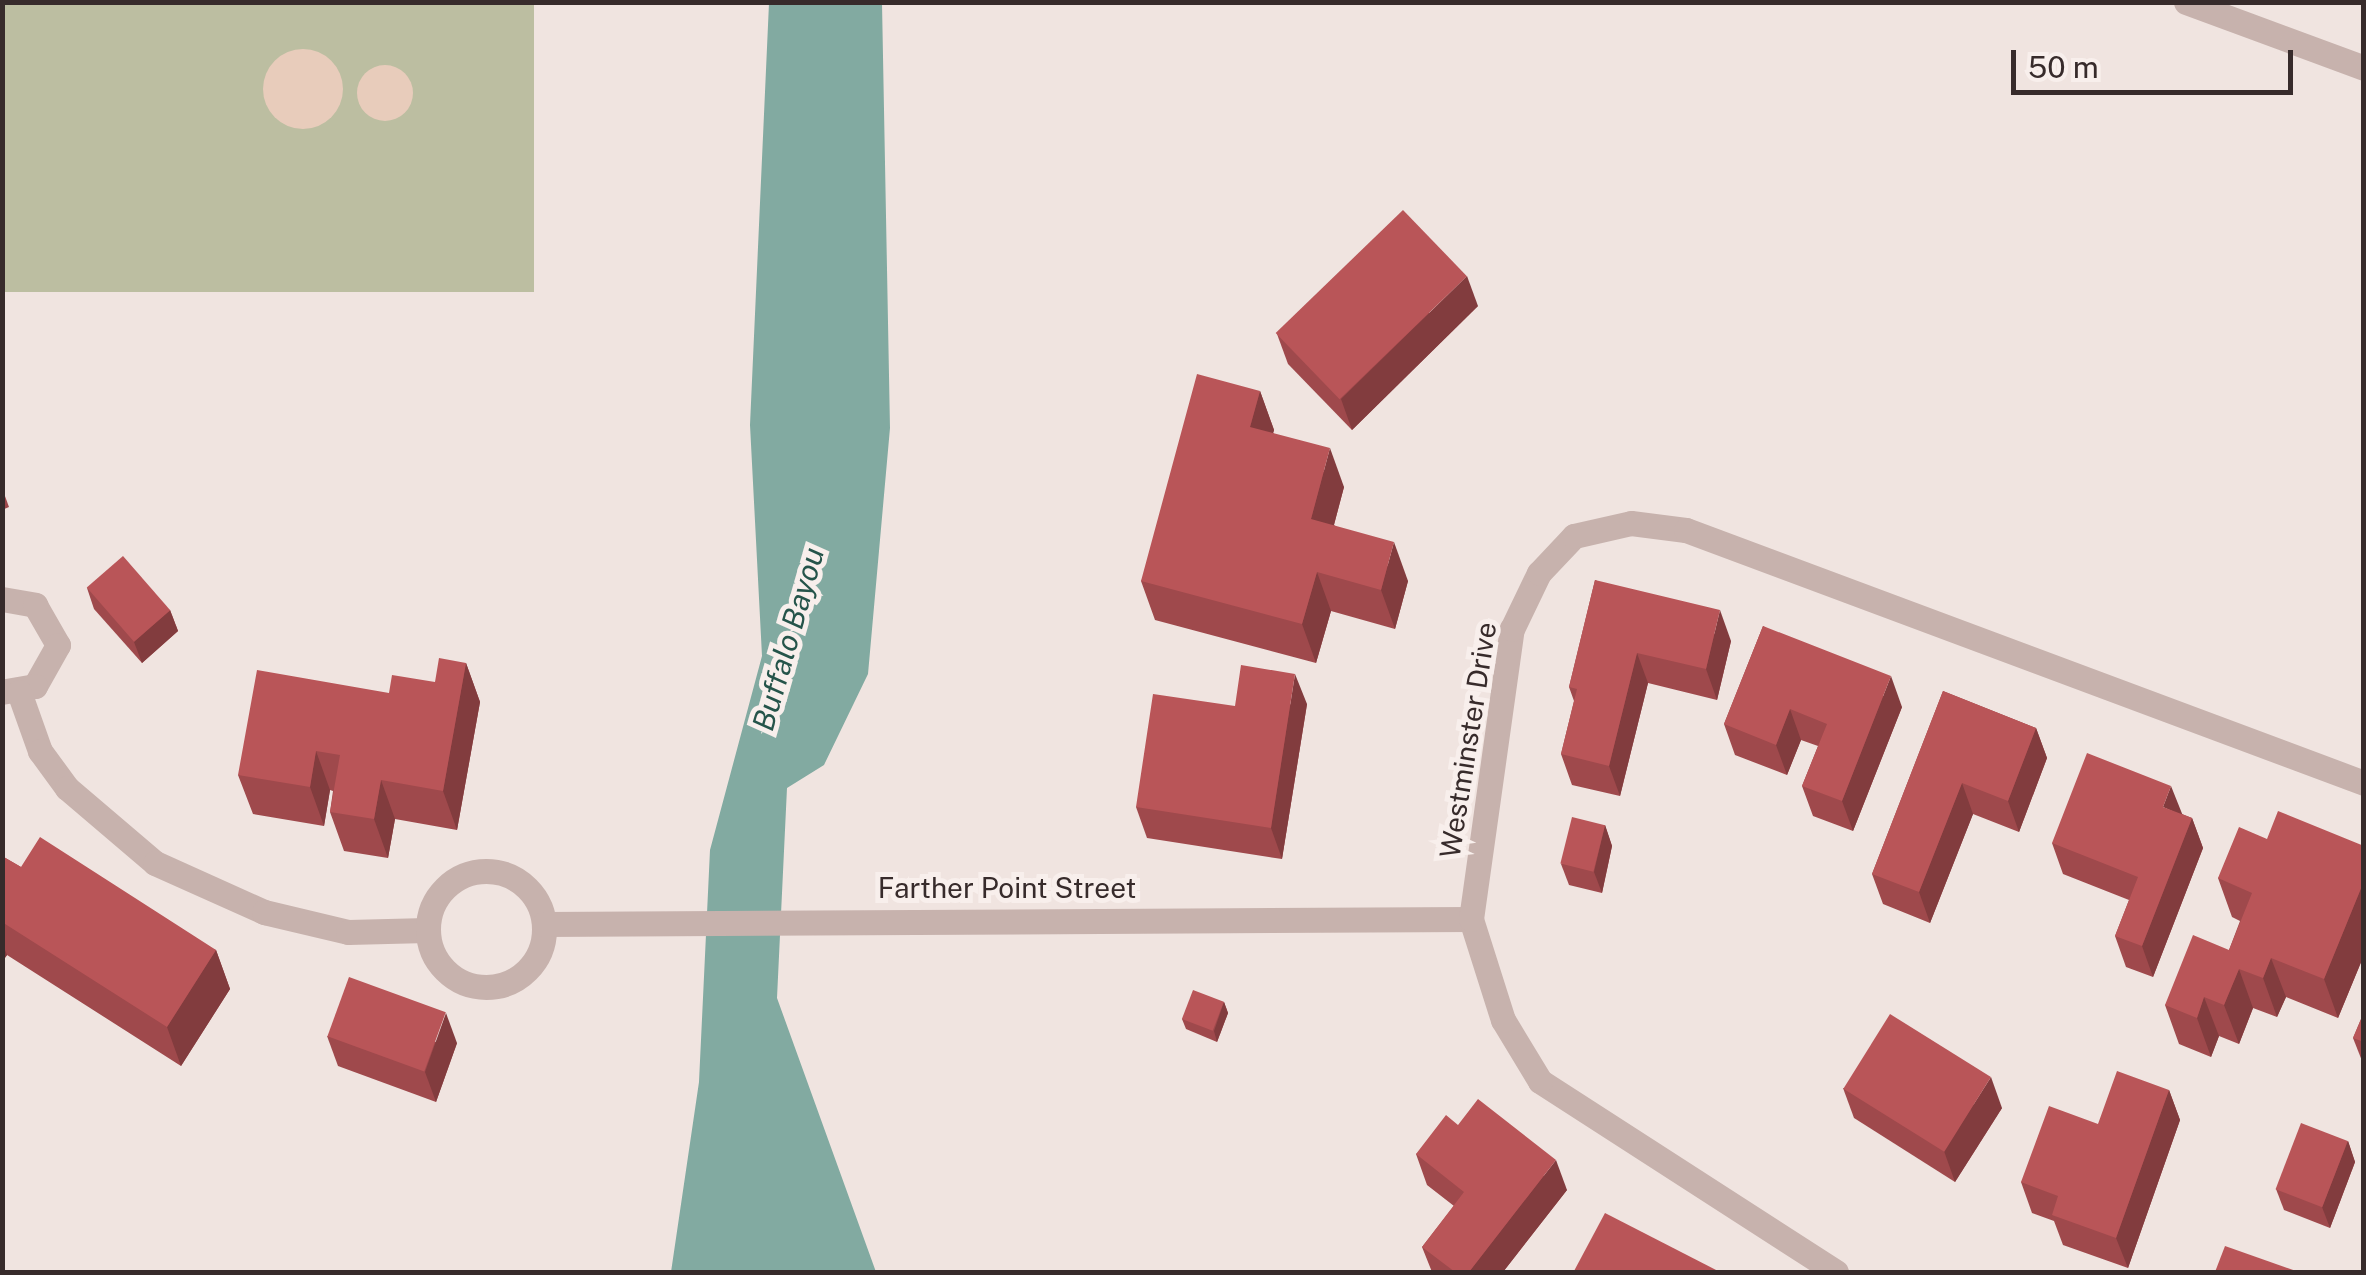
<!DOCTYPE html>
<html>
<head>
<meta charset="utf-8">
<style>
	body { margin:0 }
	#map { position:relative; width:2366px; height:1275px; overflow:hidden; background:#f0e4e0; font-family:"Public Sans",sans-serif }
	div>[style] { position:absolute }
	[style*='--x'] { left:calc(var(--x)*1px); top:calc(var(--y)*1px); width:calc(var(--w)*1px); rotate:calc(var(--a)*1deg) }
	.green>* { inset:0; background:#bcbea1; transform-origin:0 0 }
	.sand>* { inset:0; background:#e8ccbb }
	.round { border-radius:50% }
	.water>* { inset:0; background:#82aaa1 }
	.minor>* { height:25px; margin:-12.5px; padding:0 12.5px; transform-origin:12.5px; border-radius:12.5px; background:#c7b2ad }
	.minor>.ring { margin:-12.5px; padding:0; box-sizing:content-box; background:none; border:25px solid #c7b2ad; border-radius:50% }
	.wall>* { inset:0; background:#9f494c }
	.shaded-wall>* { inset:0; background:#823c3e }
	.building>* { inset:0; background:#b95558; transform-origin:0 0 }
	span { translate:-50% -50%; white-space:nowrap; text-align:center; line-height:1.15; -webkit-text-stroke:10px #f8efec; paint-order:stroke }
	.street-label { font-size:28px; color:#372b2b }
	.water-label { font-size:30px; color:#25544a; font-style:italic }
	.frame { position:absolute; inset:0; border:5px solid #372b2b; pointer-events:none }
	.scale { position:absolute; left:2011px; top:50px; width:282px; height:45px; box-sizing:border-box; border:5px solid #372b2b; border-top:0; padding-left:12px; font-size:30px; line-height:35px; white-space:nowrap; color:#372b2b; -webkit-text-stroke:8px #f8efec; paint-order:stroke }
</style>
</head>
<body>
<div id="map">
	<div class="green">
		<div style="left:2px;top:3px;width:532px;height:289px"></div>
	</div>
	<div class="sand">
		<div class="round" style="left:263px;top:49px;width:80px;height:80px"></div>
		<div class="round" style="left:357px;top:65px;width:56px;height:56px"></div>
	</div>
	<div class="water">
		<div style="clip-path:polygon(769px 3px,882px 3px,890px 428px,868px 674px,824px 765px,787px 788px,777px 998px,876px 1272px,671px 1272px,699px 1082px,710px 850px,762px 656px,750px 425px)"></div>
	</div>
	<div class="minor">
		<div style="--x:2186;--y:2;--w:190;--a:20.3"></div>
		<div style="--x:2;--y:599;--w:34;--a:10"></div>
		<div style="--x:35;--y:605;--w:46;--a:60.1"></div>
		<div style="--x:58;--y:645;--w:47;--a:119.3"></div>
		<div style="--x:35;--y:686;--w:34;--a:170"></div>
		<div style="--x:19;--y:692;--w:63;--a:70.4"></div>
		<div style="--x:40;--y:751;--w:46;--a:53.9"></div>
		<div style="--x:67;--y:788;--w:116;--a:40.4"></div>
		<div style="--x:155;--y:863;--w:120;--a:24.2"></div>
		<div style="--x:264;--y:912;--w:86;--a:13.4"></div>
		<div style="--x:348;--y:932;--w:79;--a:-1.5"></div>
		<div class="ring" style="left:428px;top:871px;width:91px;height:91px"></div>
		<div style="--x:544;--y:924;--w:927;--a:-0.31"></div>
		<div style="--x:1836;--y:1272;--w:352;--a:-147.2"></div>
		<div style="--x:1540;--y:1081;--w:71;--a:-121.2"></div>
		<div style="--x:1503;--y:1020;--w:106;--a:-107.6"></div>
		<div style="--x:1471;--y:919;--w:293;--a:-82"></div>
		<div style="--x:1512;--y:629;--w:62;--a:-64.3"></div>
		<div style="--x:1539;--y:573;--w:51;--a:-46.6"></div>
		<div style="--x:1574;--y:536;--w:58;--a:-12.8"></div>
		<div style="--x:1631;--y:523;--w:55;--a:7.3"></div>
		<div style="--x:1686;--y:530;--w:724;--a:20.46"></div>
	</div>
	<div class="wall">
		<div style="clip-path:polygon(1478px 306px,1352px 430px,1288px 364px,1277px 334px)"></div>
		<div style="clip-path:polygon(1260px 391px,1274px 430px,1273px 433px,1344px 487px,1334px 525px,1408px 581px,1395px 629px,1331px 611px,1316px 663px,1155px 620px,1141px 581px)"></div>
		<div style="clip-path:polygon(2px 488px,9px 507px,2px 510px)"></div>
		<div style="clip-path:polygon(1595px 580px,1731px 641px,1717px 700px,1648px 683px,1620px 796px,1572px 785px,1561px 754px,1574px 701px,1569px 687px)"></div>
		<div style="clip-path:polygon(87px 588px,170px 610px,178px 631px,142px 663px,94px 609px)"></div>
		<div style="clip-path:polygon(1763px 626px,1902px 707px,1853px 831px,1813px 816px,1802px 786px,1818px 746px,1801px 740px,1787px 775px,1735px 755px,1724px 724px)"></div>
		<div style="clip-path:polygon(466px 663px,480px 702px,457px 830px,395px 819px,388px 858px,344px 851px,330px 812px,333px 791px,330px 790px,324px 826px,253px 814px,238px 775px,389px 693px,435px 682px)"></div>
		<div style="clip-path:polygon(1943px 691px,2036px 728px,2047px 758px,2019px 832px,1973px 814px,1930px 923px,1883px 904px,1872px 874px)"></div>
		<div style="clip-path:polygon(1307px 704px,1282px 859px,1147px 838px,1136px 807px,1235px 706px)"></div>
		<div style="clip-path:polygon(2182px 814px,2192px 818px,2203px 848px,2153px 977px,2126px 967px,2115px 936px,2129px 900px,2063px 874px,2052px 843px)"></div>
		<div style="clip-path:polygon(1605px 825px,1612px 846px,1602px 893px,1569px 885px,1561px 864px)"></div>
		<div style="clip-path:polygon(2267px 839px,2364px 846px,2364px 955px,2338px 1018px,2286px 997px,2277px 1017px,2253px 1008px,2239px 1044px,2219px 1036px,2211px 1057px,2179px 1044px,2165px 1005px,2229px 950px,2240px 921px,2232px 917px,2218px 878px)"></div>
		<div style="clip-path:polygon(2px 856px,21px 867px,216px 950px,230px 989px,181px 1066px,7px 955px,2px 962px)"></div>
		<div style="clip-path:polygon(1224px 1002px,1228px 1013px,1217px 1042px,1186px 1029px,1182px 1019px)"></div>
		<div style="clip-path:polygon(2364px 1012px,2364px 1066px,2353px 1038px)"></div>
		<div style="clip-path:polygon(327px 1036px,457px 1043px,436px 1102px,338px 1066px)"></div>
		<div style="clip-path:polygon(1843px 1088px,2002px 1108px,1955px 1182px,1854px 1118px)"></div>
		<div style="clip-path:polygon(2169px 1090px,2180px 1120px,2128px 1268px,2063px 1245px,2054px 1221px,2032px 1213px,2021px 1182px,2098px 1124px)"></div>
		<div style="clip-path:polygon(1458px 1125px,1567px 1190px,1503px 1272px,1432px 1272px,1422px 1247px,1454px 1206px,1427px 1185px,1416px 1154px)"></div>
		<div style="clip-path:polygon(2348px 1141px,2355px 1162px,2330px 1228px,2284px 1210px,2276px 1189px)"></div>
	</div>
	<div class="shaded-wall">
		<div style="clip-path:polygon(1467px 276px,1478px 306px,1352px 430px,1341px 399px)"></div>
		<div style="clip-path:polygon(1260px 391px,1274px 430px,1264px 466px,1250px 427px)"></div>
		<div style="clip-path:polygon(1330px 448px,1344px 487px,1325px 558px,1311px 519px)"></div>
		<div style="clip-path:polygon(1394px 542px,1408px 581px,1395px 629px,1381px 590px)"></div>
		<div style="clip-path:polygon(1317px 572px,1331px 611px,1316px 663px,1302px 624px)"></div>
		<div style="clip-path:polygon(170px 610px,178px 631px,142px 663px,134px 642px)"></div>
		<div style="clip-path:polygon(1720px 610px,1731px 641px,1717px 700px,1706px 669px)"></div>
		<div style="clip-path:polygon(1637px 653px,1648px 683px,1620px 796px,1609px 766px)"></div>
		<div style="clip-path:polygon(466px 663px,480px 702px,457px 830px,443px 791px)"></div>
		<div style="clip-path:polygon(1295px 674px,1307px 704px,1282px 859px,1271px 828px)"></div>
		<div style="clip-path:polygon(1891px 676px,1902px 707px,1853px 831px,1842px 801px)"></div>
		<div style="clip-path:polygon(1790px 709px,1801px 740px,1787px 775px,1776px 745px)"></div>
		<div style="clip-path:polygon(2036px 728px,2047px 758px,2019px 832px,2008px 801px)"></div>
		<div style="clip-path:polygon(316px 751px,330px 790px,324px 826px,310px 787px)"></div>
		<div style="clip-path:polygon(381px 780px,395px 819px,388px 858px,374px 819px)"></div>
		<div style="clip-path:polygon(1962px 783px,1973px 814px,1930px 923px,1919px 892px)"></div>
		<div style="clip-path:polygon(2171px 786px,2183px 816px,2163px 807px)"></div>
		<div style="clip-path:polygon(2192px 818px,2203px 848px,2153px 977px,2142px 946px)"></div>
		<div style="clip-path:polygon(1605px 825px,1612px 846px,1602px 893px,1594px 872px)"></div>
		<div style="clip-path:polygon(2364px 881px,2364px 955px,2338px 1018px,2324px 979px)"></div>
		<div style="clip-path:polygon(2px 942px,7px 955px,2px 962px)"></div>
		<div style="clip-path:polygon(216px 950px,230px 989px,181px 1066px,167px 1027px)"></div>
		<div style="clip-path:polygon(2271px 958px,2286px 997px,2277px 1017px,2263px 978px)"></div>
		<div style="clip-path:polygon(2239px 969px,2253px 1008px,2239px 1044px,2224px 1005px)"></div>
		<div style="clip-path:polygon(2204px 997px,2219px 1036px,2211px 1057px,2197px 1018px)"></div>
		<div style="clip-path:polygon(1224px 1002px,1228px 1013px,1217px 1042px,1214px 1031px)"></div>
		<div style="clip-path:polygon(446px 1013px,457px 1043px,436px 1102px,425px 1072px)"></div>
		<div style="clip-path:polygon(1991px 1077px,2002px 1108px,1955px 1182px,1944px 1151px)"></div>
		<div style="clip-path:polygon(2169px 1090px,2180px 1120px,2128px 1268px,2116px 1238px)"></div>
		<div style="clip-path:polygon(2348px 1141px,2355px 1162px,2330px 1228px,2322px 1207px)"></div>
		<div style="clip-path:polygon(1556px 1160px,1567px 1190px,1503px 1272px,1469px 1272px)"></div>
	</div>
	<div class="building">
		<div style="left:1403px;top:210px;width:92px;height:177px;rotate:46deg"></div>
		<div style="clip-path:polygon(1197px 374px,1260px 391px,1250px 427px,1330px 448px,1311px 519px,1394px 542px,1381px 590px,1317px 572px,1302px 624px,1141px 581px)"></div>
		<div style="left:123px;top:556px;width:72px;height:48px;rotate:49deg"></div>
		<div style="clip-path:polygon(1595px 580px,1720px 610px,1706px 669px,1637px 653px,1609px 766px,1561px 754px,1577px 689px,1569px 687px)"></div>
		<div style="clip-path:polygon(1763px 626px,1891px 676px,1842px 801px,1802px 786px,1827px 724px,1790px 709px,1776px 745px,1724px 724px)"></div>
		<div style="clip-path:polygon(439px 658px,466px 663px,443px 791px,381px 780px,374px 819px,330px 812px,340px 755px,316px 751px,310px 787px,238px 775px,257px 670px,389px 693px,392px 675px,435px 682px)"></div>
		<div style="clip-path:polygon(1241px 665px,1295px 674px,1271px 828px,1136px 807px,1153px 694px,1235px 706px)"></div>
		<div style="clip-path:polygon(1943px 691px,2036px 728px,2008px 801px,1962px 783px,1919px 892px,1872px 874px)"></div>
		<div style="clip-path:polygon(2087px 753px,2171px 786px,2163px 807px,2192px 818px,2142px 946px,2115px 936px,2138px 877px,2052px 843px)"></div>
		<div style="clip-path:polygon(2278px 811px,2364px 846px,2364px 881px,2324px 979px,2271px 958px,2263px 978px,2239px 969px,2224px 1005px,2204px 997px,2197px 1018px,2165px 1005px,2193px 935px,2229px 950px,2252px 893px,2218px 878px,2239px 827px,2267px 839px)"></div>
		<div style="left:1572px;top:817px;width:34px;height:48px;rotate:14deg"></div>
		<div style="clip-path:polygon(40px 837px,216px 950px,167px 1027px,2px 922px,2px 856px,21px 867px)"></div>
		<div style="left:349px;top:977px;width:103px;height:63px;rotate:20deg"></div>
		<div style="left:1193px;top:990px;width:33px;height:31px;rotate:21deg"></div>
		<div style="clip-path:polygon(2364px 1012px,2364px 1042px,2353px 1038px)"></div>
		<div style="left:1890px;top:1014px;width:119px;height:88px;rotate:32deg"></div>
		<div style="clip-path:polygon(2117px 1071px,2169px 1090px,2116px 1238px,2052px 1215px,2058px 1196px,2021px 1182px,2049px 1106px,2098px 1124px)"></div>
		<div style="clip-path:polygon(1478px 1099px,1556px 1160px,1469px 1272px,1455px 1272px,1422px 1247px,1464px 1192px,1416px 1154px,1446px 1115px,1458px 1125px)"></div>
		<div style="left:2301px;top:1123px;width:50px;height:71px;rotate:21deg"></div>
		<div style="clip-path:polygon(1605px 1213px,1720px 1272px,1577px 1272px,1574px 1271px)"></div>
		<div style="clip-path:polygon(2225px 1246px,2299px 1272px,2215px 1272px)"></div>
	</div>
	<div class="street-label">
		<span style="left:1468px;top:740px;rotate:-81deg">Westminster Drive</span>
		<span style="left:1007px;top:888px">Farther Point Street</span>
	</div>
	<div class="water-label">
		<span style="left:788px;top:639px;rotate:-74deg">Buffalo Bayou</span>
	</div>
	<div class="frame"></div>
	<div class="scale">50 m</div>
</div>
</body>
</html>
